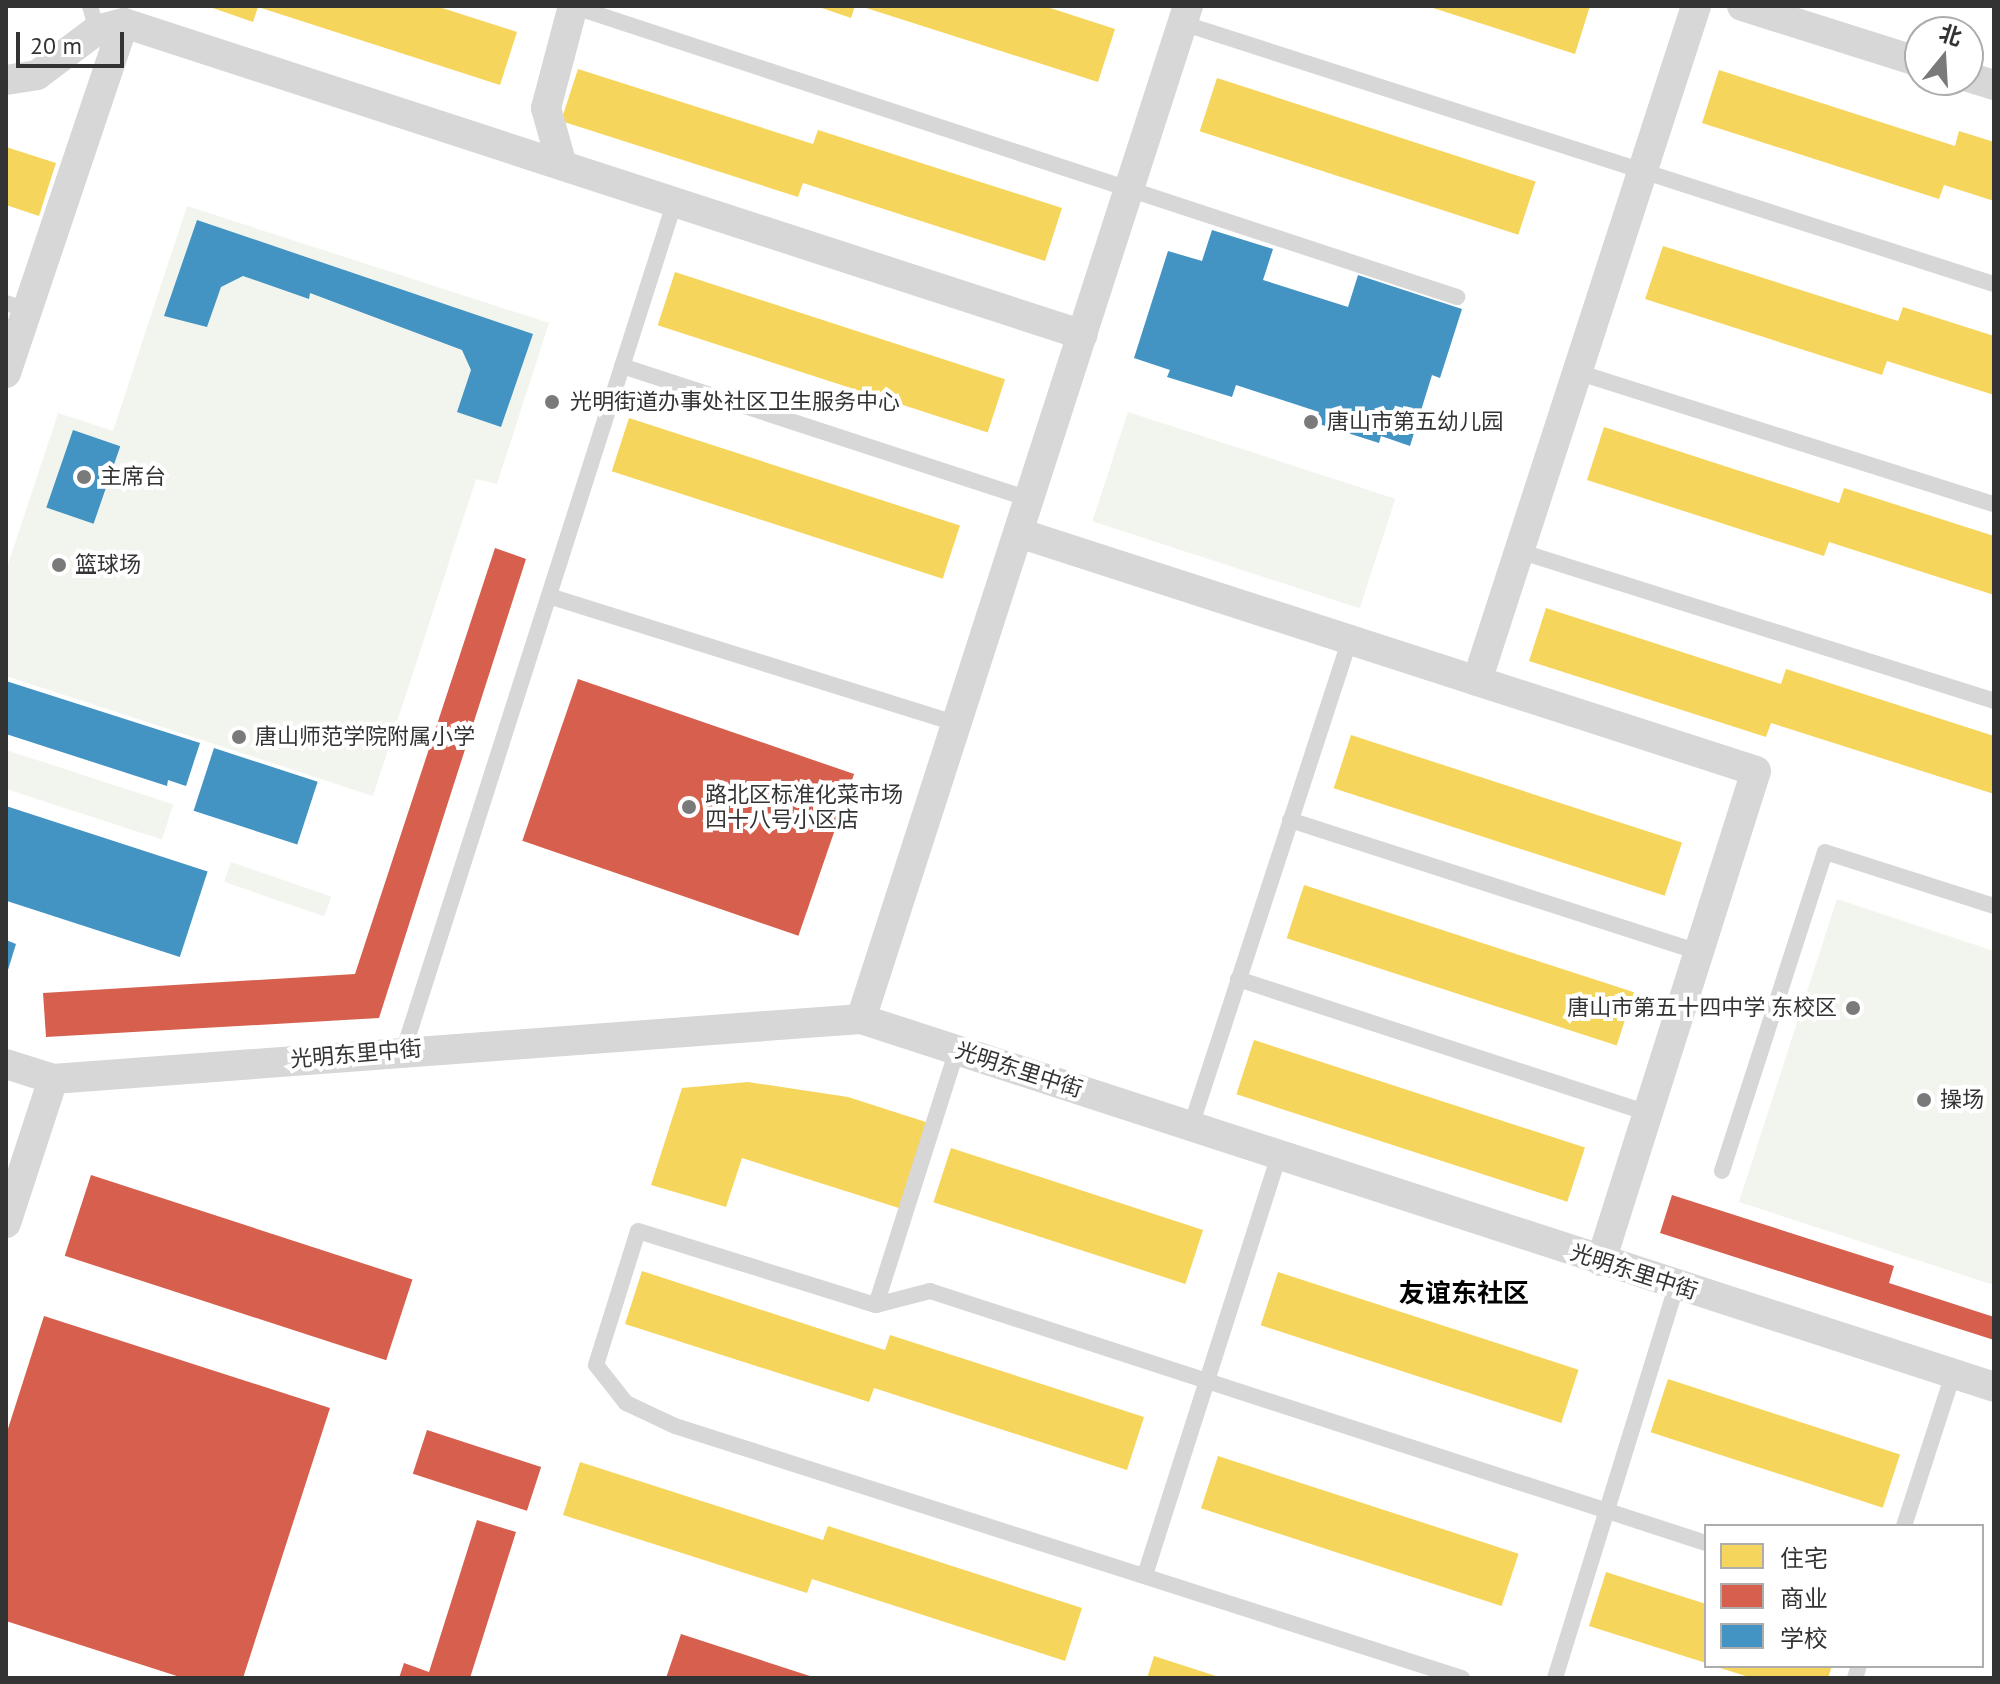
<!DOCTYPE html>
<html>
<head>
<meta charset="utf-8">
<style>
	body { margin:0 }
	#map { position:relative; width:2000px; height:1684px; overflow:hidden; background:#fff; font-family:"PT Sans","Noto Sans SC",sans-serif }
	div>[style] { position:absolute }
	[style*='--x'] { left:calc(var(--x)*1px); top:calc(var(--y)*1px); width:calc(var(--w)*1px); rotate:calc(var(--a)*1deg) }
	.green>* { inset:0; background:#f1f5ed; transform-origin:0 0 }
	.homes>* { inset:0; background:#f6d55c; transform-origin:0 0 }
	.shops>* { inset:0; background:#d6604d; transform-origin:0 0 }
	.schools>* { inset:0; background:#4393c3; transform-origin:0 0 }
	.service>* { height:16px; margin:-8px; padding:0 8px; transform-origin:8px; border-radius:8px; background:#d7d7d7 }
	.minor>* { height:30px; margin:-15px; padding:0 15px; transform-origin:15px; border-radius:15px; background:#d7d7d7 }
	.dots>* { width:22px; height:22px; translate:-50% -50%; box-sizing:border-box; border:4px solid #fff; border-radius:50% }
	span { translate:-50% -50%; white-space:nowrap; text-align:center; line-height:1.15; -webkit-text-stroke:8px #fff; paint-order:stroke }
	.poi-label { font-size:22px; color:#333 }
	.left { translate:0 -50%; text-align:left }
	.right { translate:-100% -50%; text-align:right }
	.street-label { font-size:22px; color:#333 }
	.quarter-label { font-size:26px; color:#000; font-weight:700 }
	.frame { position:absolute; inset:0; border:8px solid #333; pointer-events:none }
	.legend { position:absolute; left:1704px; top:1524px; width:280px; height:144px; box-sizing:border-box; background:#fff; border:2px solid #adadad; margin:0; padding:10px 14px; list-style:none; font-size:24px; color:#333 }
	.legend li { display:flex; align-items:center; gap:16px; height:40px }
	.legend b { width:40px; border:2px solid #adadad }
	.north { position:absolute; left:1904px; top:16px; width:80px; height:80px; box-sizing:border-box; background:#fff; border:2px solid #adadad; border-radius:50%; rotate:18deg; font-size:22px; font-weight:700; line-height:32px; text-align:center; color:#333 }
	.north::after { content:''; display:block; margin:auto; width:28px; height:36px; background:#7a7a7a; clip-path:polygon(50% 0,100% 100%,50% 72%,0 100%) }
	.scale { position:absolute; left:16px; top:32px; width:108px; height:36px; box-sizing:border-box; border:4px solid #333; border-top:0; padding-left:10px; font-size:24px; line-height:28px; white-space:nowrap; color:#333; -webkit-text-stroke:6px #fff; paint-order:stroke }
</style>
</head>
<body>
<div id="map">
	<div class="green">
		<div style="clip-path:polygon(187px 206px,549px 323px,497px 484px,476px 479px,373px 796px,6px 676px,6px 571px,58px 413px,113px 431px)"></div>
		<div style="left:1128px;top:412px;width:281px;height:115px;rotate:18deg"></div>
		<div style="left:6px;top:750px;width:176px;height:37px;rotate:18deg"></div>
		<div style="left:231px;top:862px;width:106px;height:21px;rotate:19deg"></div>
		<div style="clip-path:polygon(1837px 899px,1994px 951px,1994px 1285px,1739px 1202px)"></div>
	</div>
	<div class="homes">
		<div style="clip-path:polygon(207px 6px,436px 6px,517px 32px,500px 85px,258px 7px,253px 22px)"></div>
		<div style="clip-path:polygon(816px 6px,855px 6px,851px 18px)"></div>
		<div style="clip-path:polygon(1044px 6px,1115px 29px,1098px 82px,863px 7px)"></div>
		<div style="clip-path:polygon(1427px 6px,1590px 6px,1575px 54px)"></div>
		<div style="clip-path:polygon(578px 69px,813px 144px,818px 130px,1062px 208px,1045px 261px,803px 183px,798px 197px,561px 121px)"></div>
		<div style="clip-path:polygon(1719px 70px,1955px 146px,1959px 131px,1994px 142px,1994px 201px,1944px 185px,1939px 199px,1702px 123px)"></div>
		<div style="left:1217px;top:78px;width:335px;height:56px;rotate:18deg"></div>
		<div style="clip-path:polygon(6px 147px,56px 163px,39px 216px,6px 205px)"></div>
		<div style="clip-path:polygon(1663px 246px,1898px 321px,1903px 307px,1994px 336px,1994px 395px,1887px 361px,1882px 375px,1645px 299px)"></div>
		<div style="left:675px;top:272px;width:347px;height:56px;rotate:18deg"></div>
		<div style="left:629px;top:418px;width:348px;height:56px;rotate:18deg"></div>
		<div style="clip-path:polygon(1604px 427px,1839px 503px,1844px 488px,1994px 536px,1994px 595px,1829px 542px,1824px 556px,1587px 480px)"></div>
		<div style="clip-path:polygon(1546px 608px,1781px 684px,1786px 669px,1994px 736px,1994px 794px,1771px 723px,1766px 737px,1529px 661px)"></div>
		<div style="left:1351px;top:735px;width:348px;height:56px;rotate:18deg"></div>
		<div style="left:1304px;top:885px;width:347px;height:56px;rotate:18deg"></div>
		<div style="left:1254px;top:1040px;width:348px;height:57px;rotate:18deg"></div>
		<div style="clip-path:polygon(748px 1082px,848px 1097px,929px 1123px,902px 1209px,742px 1158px,726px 1207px,651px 1185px,682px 1088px)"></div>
		<div style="left:951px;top:1148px;width:265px;height:57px;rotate:18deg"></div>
		<div style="clip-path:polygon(642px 1271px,885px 1350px,890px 1335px,1144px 1417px,1127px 1470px,874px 1388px,869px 1402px,625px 1324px)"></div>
		<div style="left:1278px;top:1272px;width:316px;height:56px;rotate:18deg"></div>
		<div style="left:1668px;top:1379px;width:244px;height:56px;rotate:18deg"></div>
		<div style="left:1218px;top:1456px;width:316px;height:55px;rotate:18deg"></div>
		<div style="clip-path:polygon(580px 1462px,823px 1540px,828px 1526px,1082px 1608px,1065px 1661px,812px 1579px,807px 1593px,563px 1515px)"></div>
		<div style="clip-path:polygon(1606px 1572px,1706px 1604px,1706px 1663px,1589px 1626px)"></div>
		<div style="clip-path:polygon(1154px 1656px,1219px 1677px,1219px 1678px,1147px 1678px)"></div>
		<div style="clip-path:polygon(1832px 1666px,1828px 1678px,1752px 1678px,1717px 1667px)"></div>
	</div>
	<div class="shops">
		<div style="clip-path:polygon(495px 548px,526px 559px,379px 1018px,46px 1037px,43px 993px,355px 974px)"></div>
		<div style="left:578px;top:679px;width:292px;height:171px;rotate:19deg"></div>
		<div style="left:91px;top:1175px;width:338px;height:85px;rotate:18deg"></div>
		<div style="clip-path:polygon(1672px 1195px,1894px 1266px,1889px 1283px,1994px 1317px,1994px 1340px,1660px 1233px)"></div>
		<div style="clip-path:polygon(44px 1316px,330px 1408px,243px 1678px,183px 1678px,6px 1621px,6px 1435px)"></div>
		<div style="left:427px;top:1430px;width:120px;height:46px;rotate:18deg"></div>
		<div style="clip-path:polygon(477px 1520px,516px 1532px,470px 1678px,399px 1678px,404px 1663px,429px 1672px)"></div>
		<div style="clip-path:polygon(681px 1634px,813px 1677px,813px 1678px,666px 1678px)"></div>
	</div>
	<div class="schools">
		<div style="clip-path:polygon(197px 220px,533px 334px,501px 427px,457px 412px,471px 370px,462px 350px,310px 293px,309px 299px,243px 276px,221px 287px,207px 327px,164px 316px)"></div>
		<div style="clip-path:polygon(1212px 230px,1273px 249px,1263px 280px,1348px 307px,1358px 275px,1462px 309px,1440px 378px,1432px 375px,1410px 446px,1381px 436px,1379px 443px,1316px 423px,1319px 412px,1236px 385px,1232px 397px,1167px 377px,1170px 370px,1134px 358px,1168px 251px,1202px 261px)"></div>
		<div style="left:73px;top:430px;width:50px;height:82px;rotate:19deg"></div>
		<div style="clip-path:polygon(6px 681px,200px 743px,186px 786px,168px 780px,167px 786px,6px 734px)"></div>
		<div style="left:214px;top:748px;width:109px;height:66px;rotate:18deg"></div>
		<div style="left:6px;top:806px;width:212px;height:90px;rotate:18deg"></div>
		<div style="clip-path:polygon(6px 940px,16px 944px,7px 973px,6px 973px)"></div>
	</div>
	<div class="service">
		<div style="--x:90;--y:6;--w:25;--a:74"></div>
		<div style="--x:572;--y:6;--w:932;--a:18.2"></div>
		<div style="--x:1182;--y:23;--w:853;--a:17.82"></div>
		<div style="--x:6;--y:303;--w:22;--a:18"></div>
		<div style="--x:622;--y:366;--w:429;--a:18.1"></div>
		<div style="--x:1577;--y:372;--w:437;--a:17.6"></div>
		<div style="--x:1519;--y:551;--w:498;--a:17.5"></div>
		<div style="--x:549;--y:596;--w:428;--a:17.4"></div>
		<div style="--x:1290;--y:820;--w:429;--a:17.9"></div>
		<div style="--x:1238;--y:979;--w:430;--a:18.1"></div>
		<div style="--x:404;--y:1049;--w:890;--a:-72.28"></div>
		<div style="--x:1191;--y:1126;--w:512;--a:-71.92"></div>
		<div style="--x:1722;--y:1171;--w:335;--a:-72.1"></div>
		<div style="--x:1825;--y:852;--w:177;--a:17.7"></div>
		<div style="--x:876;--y:1305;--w:269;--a:-72.4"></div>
		<div style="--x:1904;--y:1526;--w:160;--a:-72.1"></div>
		<div style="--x:1145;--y:1575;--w:440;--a:-72.3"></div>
		<div style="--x:1462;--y:1678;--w:826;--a:-162.24"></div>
		<div style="--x:675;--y:1426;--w:54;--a:-154.9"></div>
		<div style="--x:626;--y:1403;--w:48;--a:-128.3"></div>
		<div style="--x:596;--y:1365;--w:140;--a:-72.6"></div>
		<div style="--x:638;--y:1231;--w:249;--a:17.3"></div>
		<div style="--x:876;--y:1305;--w:56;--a:-14.5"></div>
		<div style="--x:930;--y:1291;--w:816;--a:17.99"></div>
		<div style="--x:1555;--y:1678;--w:410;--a:-72.8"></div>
		<div style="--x:1855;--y:1678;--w:13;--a:-72"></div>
	</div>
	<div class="minor">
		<div style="--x:1742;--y:6;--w:187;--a:17.5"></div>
		<div style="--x:1968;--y:77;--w:27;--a:17"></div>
		<div style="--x:6;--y:80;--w:31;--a:-9"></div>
		<div style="--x:37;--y:75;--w:75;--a:-36.9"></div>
		<div style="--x:97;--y:30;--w:28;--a:-15"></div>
		<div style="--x:124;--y:23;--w:1008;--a:18.02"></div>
		<div style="--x:562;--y:165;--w:59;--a:-105.7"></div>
		<div style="--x:546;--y:108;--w:106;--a:-75.2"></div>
		<div style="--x:6;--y:373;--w:369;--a:-71.4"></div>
		<div style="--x:1019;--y:533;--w:774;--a:17.9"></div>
		<div style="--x:1756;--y:771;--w:514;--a:107.55"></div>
		<div style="--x:1477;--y:681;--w:710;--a:-72.02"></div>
		<div style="--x:861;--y:1019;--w:1064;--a:-72.11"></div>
		<div style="--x:6;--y:1064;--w:49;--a:17.7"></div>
		<div style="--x:53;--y:1079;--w:810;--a:-4.25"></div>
		<div style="--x:861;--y:1019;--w:1191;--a:17.99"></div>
		<div style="--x:6;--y:1223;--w:151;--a:-71.9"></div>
	</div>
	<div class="dots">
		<div style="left:552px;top:402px;background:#7a7a7a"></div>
		<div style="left:1311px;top:422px;background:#7a7a7a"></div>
		<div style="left:84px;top:477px;background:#7a7a7a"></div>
		<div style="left:59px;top:565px;background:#7a7a7a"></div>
		<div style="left:239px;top:737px;background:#7a7a7a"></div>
		<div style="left:689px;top:807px;background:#7a7a7a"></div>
		<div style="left:1853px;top:1008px;background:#7a7a7a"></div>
		<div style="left:1924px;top:1100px;background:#7a7a7a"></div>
	</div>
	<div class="poi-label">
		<span class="left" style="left:570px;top:402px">光明街道办事处社区卫生服务中心</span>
		<span class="left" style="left:1327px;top:422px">唐山市第五幼儿园</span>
		<span class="left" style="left:100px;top:477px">主席台</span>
		<span class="left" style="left:75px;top:565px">篮球场</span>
		<span class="left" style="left:255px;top:737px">唐山师范学院附属小学</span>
		<span class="left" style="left:705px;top:807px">路北区标准化菜市场<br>四十八号小区店</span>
		<span class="right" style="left:1837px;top:1008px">唐山市第五十四中学 东校区</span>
		<span class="left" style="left:1940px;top:1100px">操场</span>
	</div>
	<div class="street-label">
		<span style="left:356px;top:1054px;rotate:-5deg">光明东里中街</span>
		<span style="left:1019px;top:1070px;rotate:18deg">光明东里中街</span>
		<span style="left:1634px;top:1272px;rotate:18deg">光明东里中街</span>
	</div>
	<div class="quarter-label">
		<span style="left:1464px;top:1293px">友谊东社区</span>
	</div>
	<div class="frame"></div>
	<ul class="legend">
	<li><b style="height:22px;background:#f6d55c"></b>住宅</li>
	<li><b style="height:22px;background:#d6604d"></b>商业</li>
	<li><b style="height:22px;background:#4393c3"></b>学校</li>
	</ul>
	<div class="north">北</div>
	<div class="scale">20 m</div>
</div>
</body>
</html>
